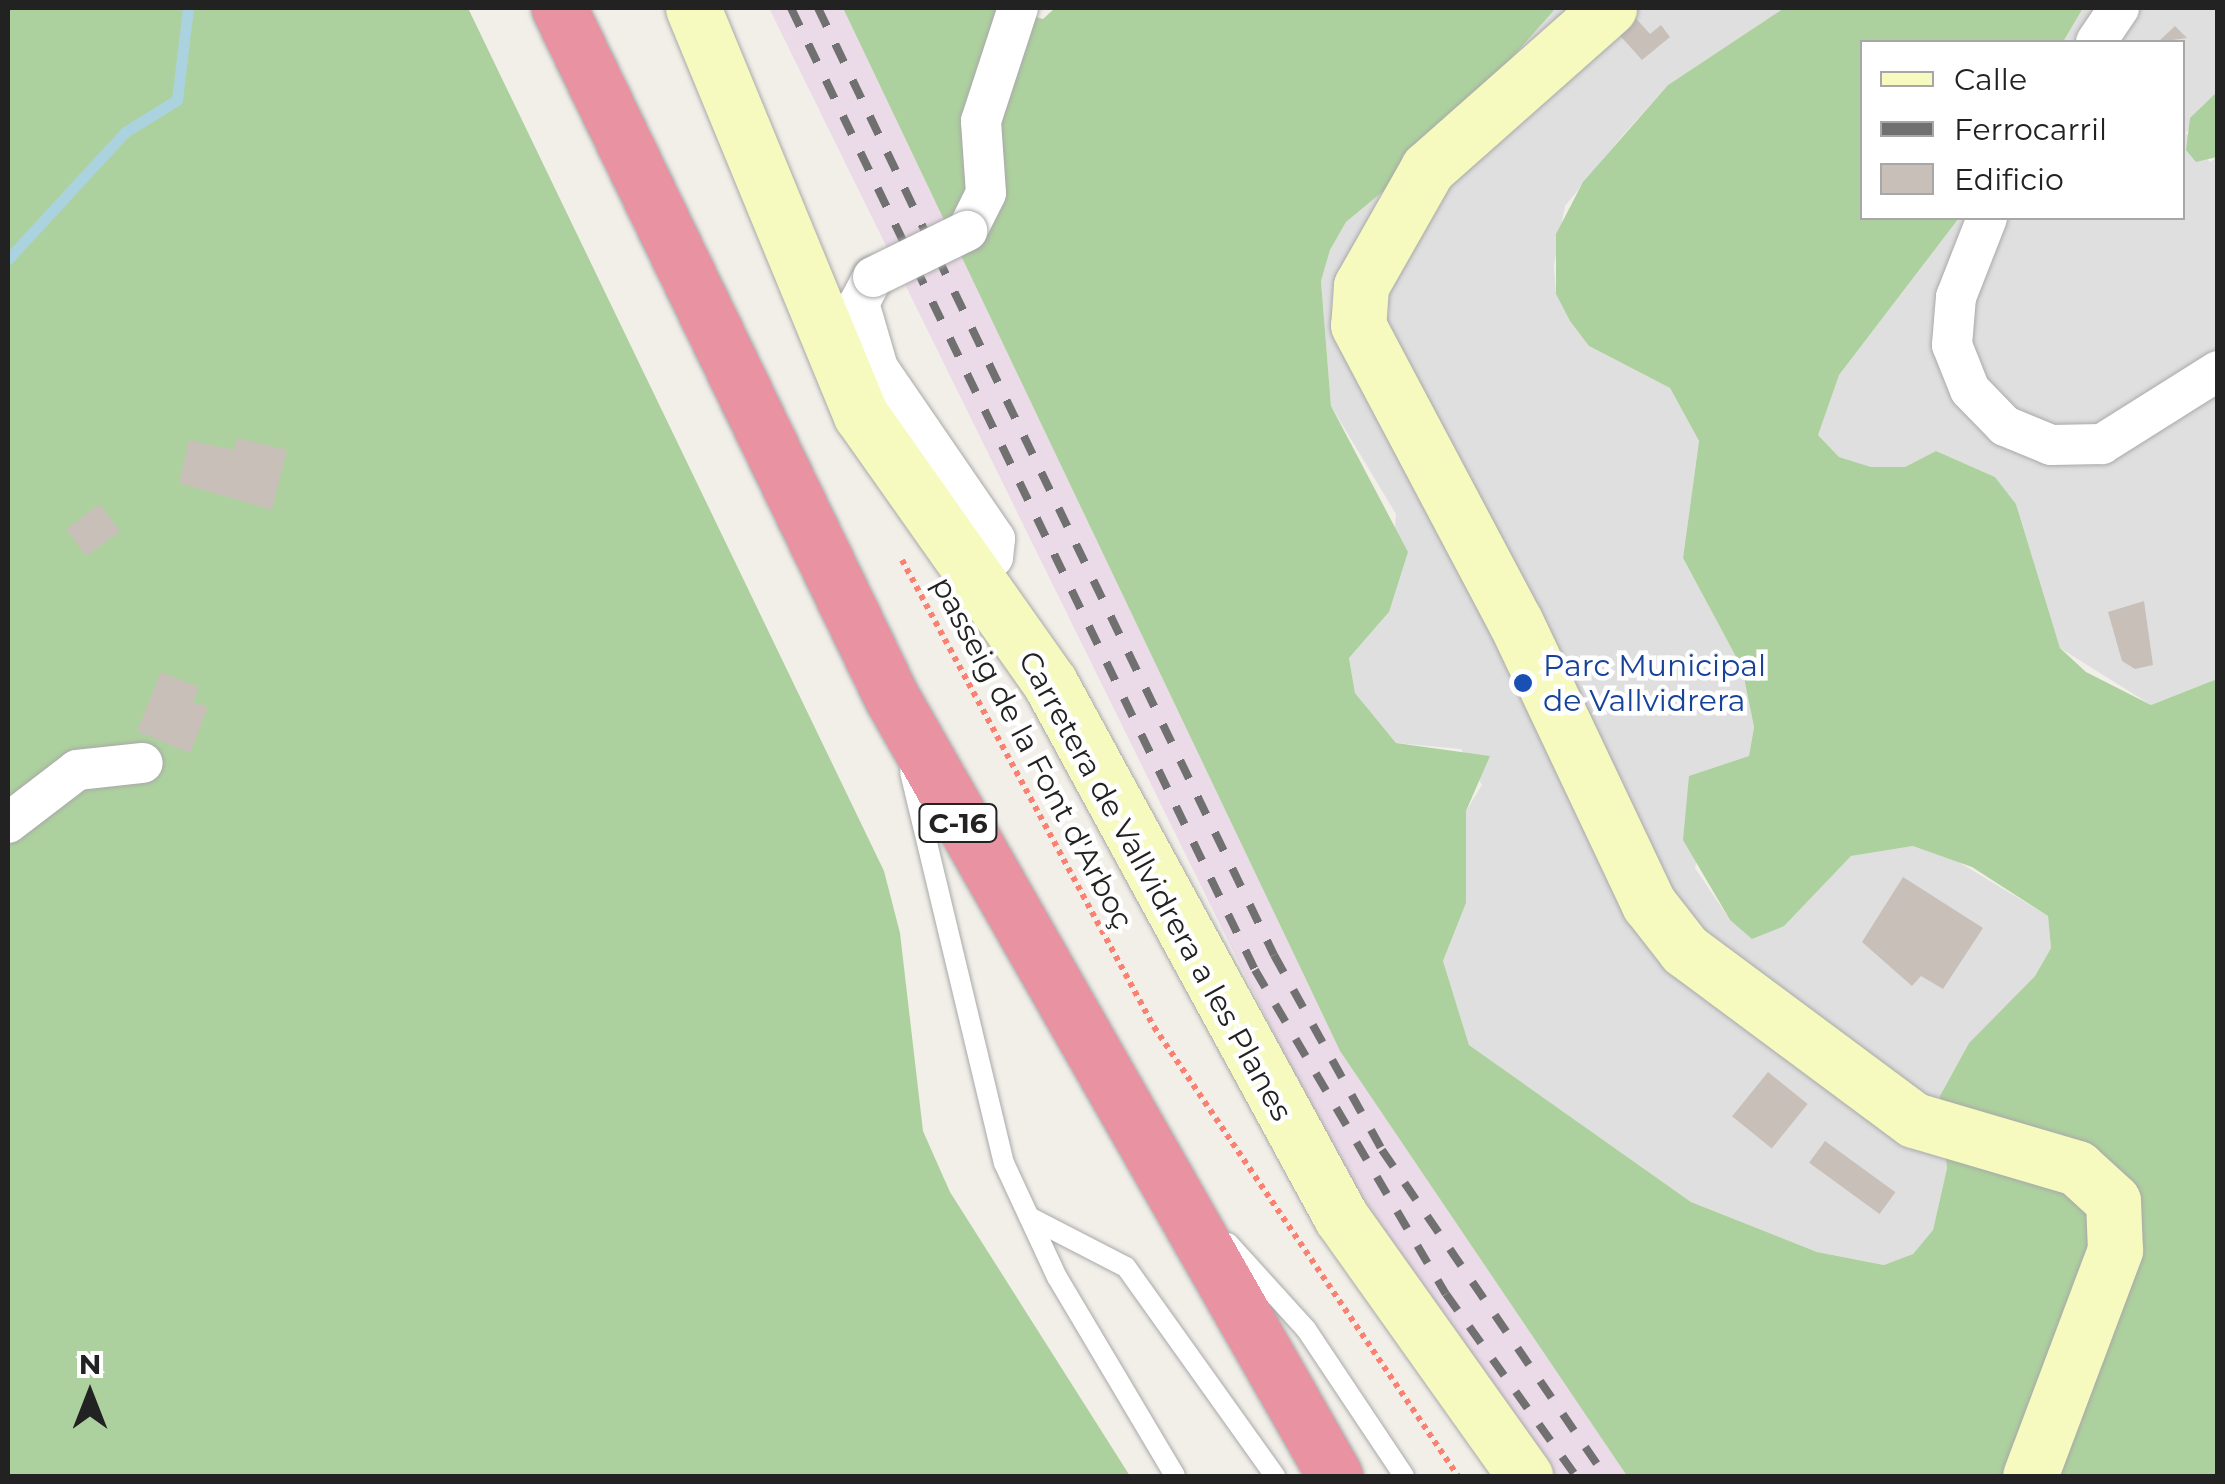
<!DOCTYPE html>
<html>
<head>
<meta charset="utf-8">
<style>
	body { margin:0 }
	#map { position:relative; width:2225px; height:1484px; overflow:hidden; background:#f2efe9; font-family:Montserrat,sans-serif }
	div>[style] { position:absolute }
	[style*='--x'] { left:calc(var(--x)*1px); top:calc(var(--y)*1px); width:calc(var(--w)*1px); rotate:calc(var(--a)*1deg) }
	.residential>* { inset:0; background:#e0dfdf }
	.industrial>* { inset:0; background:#ebdbe8 }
	.forest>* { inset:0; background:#add19e }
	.stream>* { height:11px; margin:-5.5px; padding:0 5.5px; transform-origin:5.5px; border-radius:5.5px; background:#aad3df }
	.building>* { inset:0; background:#c7bfb8; transform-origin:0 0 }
	.path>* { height:6px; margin-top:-3px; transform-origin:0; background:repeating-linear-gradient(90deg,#fa8072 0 5px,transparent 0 10px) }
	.roads { filter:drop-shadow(0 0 2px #a9a9a9) drop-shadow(0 0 2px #a9a9a9) }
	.lane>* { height:20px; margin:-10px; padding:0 10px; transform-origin:10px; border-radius:10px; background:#fff }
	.street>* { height:40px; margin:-20px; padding:0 20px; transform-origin:20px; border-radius:20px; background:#fff }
	.secondary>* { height:55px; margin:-27.5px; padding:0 27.5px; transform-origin:27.5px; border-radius:27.5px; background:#f7fabf }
	.highway>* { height:55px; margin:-27.5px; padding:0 27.5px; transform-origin:27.5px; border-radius:27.5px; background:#e892a2 }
	.rail>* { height:8px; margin-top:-4px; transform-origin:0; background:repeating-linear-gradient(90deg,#707070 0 20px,transparent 0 40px) }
	.bridges { filter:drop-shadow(0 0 2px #a9a9a9) drop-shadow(0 0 2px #a9a9a9) }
	.street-bridge>* { height:40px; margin:-20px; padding:0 20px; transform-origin:20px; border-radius:20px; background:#fff }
	.dots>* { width:28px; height:28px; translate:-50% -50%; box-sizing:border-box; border:5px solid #fff; border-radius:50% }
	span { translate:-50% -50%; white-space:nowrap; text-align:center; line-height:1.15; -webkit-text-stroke:9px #fff; paint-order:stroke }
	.shield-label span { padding:2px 8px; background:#fff; border:2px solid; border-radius:8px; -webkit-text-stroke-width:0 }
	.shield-label { font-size:28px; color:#222; font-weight:700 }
	.transit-label { font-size:30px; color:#164399 }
	.left { translate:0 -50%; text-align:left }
	.street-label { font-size:30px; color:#222 }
	.frame { position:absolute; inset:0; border:10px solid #222; pointer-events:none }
	.legend { position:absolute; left:1860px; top:40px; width:325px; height:180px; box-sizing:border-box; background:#fff; border:2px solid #a7a7a7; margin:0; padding:12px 18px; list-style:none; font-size:30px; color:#222 }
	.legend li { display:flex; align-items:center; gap:20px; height:50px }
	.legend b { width:50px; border:2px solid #a7a7a7 }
	.north { position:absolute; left:40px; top:1344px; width:100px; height:100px; -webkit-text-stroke:8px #fff; paint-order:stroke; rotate:0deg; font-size:28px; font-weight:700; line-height:40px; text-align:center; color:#222 }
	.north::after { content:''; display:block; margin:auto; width:35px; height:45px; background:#222; clip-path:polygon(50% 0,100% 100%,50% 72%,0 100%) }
</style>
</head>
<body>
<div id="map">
	<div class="residential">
		<div style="clip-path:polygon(1556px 8px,1784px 8px,1668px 85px,1623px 135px,1565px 206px,1554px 265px,1556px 294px,1589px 346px,1670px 388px,1699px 441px,1683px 558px,1742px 668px,1754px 727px,1749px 756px,1720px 771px,1695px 868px,1730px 920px,1805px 903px,1851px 856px,1913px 846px,1947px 855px,2048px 916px,2051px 948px,2035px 976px,1969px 1043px,1941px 1096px,1947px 1168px,1933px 1230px,1913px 1254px,1885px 1265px,1817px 1252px,1691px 1202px,1469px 1045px,1443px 961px,1466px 903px,1466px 811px,1482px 785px,1461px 749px,1396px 743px,1355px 693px,1349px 658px,1389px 612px,1396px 514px,1331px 406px,1321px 281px,1330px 250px,1346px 222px,1421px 160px)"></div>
		<div style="clip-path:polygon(2083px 8px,2217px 8px,2217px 92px,2186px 133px,2210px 162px,2217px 157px,2217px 679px,2151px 705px,2060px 648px,2016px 504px,1995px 477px,1936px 451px,1905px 467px,1871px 467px,1839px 457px,1818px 435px,1821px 404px,1839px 375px,1959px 218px,2182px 218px,2182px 42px,2063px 42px)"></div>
	</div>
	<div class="industrial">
		<div style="clip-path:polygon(769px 8px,843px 8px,1340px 1051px,1627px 1476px,1552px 1476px,1449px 1338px,1333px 1154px)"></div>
	</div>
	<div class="forest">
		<div style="clip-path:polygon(8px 8px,468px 8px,884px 871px,900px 933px,923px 1131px,950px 1192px,1130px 1476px,8px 1476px)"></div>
		<div style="clip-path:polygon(843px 8px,1003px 8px,1043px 19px,1055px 8px,1556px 8px,1421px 160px,1346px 222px,1330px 250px,1321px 281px,1331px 406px,1408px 552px,1389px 612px,1349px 658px,1355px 693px,1396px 743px,1490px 756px,1466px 811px,1466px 903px,1443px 961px,1469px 1045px,1691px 1202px,1817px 1252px,1884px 1265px,1913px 1254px,1933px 1230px,1947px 1168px,1940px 1096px,1969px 1043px,2035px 976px,2051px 948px,2048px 916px,1972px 867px,1913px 846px,1851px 856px,1784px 926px,1752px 939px,1730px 920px,1683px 840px,1689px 776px,1749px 756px,1754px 727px,1742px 668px,1683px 558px,1699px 441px,1670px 388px,1589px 346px,1570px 321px,1556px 294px,1556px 234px,1583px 182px,1668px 85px,1784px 8px,2083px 8px,2063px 42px,1862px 42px,1862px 218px,1959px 218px,1839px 375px,1818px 435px,1839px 457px,1871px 467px,1905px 467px,1936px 451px,1995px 477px,2016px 504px,2060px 648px,2086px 672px,2151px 705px,2217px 679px,2217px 1476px,1627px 1476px,1340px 1051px)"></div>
		<div style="clip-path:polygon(2217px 92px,2217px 157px,2196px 162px,2186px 150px,2190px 118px)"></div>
	</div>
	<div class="stream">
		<div style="--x:8;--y:259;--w:173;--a:-47.3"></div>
		<div style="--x:125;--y:132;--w:61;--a:-31.6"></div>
		<div style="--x:177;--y:100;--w:93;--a:-83.2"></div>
	</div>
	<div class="building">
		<div style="clip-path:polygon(1632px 14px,1650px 34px,1661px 25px,1670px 37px,1642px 60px,1614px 29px)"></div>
		<div style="clip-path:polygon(2175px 26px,2187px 38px,2158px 42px)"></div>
		<div style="clip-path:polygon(237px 438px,287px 450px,272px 510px,179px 483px,189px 440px,234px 450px)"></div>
		<div style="left:100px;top:504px;width:34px;height:42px;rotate:54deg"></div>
		<div style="clip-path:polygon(2144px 601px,2153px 665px,2135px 669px,2122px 661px,2108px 612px)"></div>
		<div style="clip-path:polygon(161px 672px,199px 687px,193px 702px,208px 707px,190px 753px,137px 731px)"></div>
		<div style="clip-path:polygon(1903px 877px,1983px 928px,1943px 989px,1921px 976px,1912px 986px,1862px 942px)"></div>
		<div style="left:1768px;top:1072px;width:51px;height:57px;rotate:39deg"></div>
		<div style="left:1825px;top:1141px;width:87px;height:27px;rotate:36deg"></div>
	</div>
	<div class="path">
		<div style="--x:902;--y:560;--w:531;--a:61.65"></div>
		<div style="--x:1154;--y:1027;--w:542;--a:55.9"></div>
	</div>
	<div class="roads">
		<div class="lane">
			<div style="--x:910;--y:772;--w:402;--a:76.5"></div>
			<div style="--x:1004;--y:1163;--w:126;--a:65.1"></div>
			<div style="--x:1057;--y:1277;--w:231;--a:59.3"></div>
			<div style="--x:1029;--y:1217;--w:109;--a:27.3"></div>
			<div style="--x:1126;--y:1267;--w:257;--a:54.5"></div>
			<div style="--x:1228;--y:1243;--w:116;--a:47.8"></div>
			<div style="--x:1306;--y:1329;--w:177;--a:56.3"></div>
		</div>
		<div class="street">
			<div style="--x:2096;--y:42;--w:41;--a:-55.9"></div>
			<div style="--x:1987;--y:218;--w:85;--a:111.4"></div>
			<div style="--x:1956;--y:297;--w:48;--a:94.8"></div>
			<div style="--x:1952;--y:345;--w:48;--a:68.2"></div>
			<div style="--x:1970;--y:390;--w:50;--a:45.8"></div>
			<div style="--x:2005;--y:426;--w:50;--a:22.4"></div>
			<div style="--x:2051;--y:445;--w:51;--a:-1.1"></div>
			<div style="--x:2102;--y:444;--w:137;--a:-32.2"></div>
			<div style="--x:967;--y:231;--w:42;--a:-63.4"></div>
			<div style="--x:986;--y:193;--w:72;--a:-94"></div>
			<div style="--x:981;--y:121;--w:119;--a:-71.9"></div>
			<div style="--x:873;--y:277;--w:30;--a:118"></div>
			<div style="--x:859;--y:303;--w:68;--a:73.7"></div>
			<div style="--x:878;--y:368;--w:207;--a:55.6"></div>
			<div style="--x:995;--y:539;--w:18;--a:96"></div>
			<div style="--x:993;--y:557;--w:25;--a:140"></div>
			<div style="--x:8;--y:823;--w:87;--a:-37.5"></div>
			<div style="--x:77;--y:770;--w:66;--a:-6.1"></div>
		</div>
		<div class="secondary">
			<div style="--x:693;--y:8;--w:440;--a:67.6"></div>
			<div style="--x:861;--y:415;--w:328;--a:54.8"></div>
			<div style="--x:1050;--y:683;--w:608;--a:61.41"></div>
			<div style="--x:1341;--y:1217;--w:318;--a:54.6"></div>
			<div style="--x:1609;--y:8;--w:242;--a:138.5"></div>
			<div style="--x:1428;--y:168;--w:136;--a:119.6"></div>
			<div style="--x:1361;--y:286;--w:39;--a:94"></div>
			<div style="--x:1358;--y:325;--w:337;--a:62.1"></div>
			<div style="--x:1516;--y:623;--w:311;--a:64.7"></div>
			<div style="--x:1649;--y:904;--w:58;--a:52"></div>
			<div style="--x:1685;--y:950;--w:285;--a:36.6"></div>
			<div style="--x:1914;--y:1120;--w:170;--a:16.4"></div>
			<div style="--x:2077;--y:1168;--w:49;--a:42.5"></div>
			<div style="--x:2113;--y:1201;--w:49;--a:87.7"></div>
			<div style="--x:2115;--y:1250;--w:241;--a:110.6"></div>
		</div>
		<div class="highway">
			<div style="--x:559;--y:8;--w:766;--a:64.24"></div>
			<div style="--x:892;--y:698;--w:895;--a:60.34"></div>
		</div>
	</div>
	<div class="rail">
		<div style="--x:791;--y:8;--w:261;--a:64.3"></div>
		<div style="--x:818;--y:8;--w:250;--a:64.4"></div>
		<div style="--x:937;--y:256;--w:776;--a:64.26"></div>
		<div style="--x:1274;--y:955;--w:223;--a:61"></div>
		<div style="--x:1382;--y:1150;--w:395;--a:55.6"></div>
		<div style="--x:915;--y:266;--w:782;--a:64.22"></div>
		<div style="--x:1255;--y:970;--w:376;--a:59.5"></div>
		<div style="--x:1446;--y:1294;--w:224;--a:54.5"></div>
	</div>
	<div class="bridges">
		<div class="street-bridge">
			<div style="--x:873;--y:277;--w:105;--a:-26.1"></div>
		</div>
	</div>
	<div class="dots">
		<div style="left:1523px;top:683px;background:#1a4fb4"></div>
	</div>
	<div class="shield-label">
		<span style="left:958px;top:823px">C-16</span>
	</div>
	<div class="transit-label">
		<span class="left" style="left:1543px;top:683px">Parc Municipal<br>de Vallvidrera</span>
	</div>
	<div class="street-label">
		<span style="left:1032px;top:753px;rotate:62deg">passeig de la Font d'Arboç</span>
		<span style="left:1155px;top:886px;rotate:61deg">Carretera de Vallvidrera a les Planes</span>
	</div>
	<div class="frame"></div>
	<ul class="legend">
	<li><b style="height:12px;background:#f7fabf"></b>Calle</li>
	<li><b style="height:12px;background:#707070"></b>Ferrocarril</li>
	<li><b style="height:28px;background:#c7bfb8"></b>Edificio</li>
	</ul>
	<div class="north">N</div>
</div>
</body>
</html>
